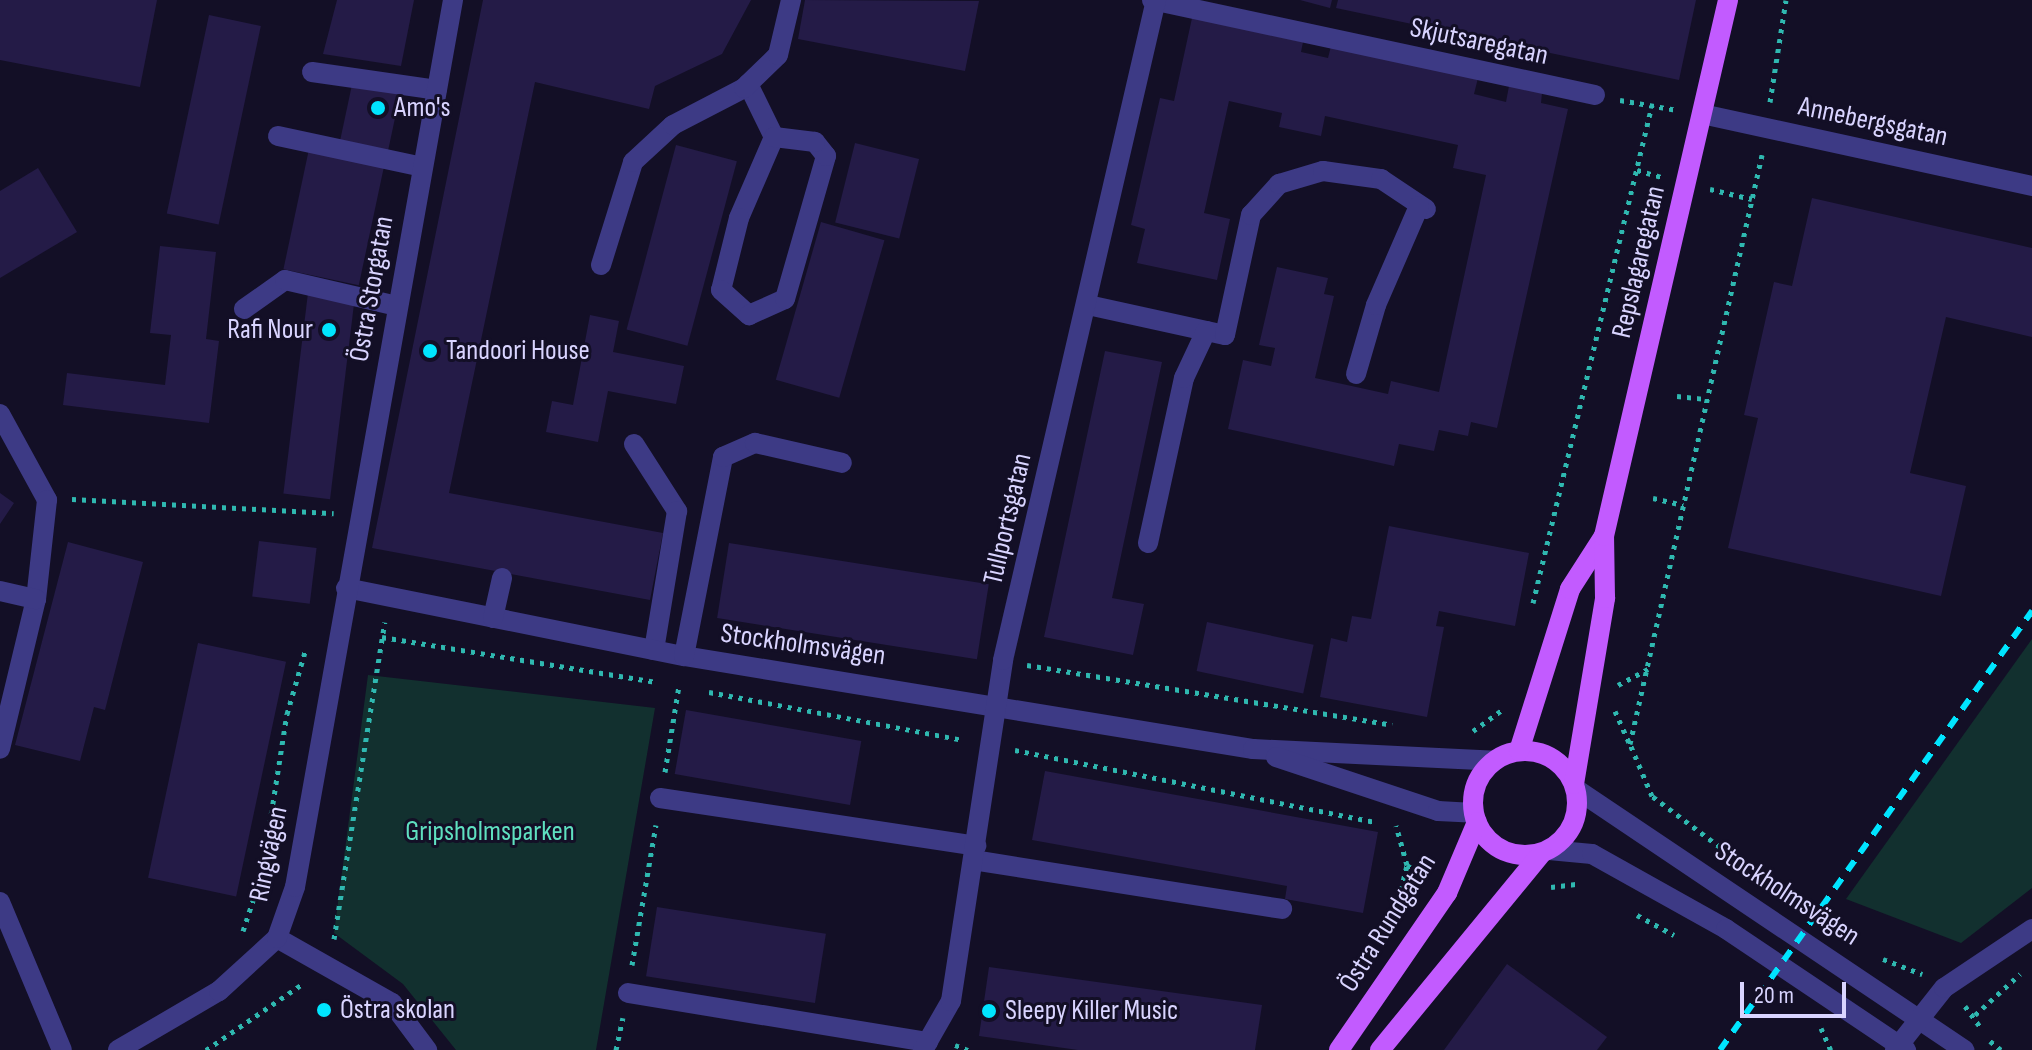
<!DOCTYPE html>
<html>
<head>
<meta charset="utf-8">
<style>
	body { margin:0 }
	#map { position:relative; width:2032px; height:1050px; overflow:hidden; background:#130f26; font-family:"Sofia Sans Condensed",sans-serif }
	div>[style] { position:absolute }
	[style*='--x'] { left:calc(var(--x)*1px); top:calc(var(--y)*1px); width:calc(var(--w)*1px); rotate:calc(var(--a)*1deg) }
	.green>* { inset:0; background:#12302f }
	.building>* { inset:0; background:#241b47; transform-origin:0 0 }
	.path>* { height:5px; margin-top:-2.5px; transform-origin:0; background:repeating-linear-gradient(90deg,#2fb8b0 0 4px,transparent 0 10px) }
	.minor>* { height:20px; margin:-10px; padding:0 10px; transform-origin:10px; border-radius:10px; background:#3d3a85 }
	.major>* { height:20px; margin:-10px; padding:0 10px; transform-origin:10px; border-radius:10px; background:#c25bff }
	.major>.ring { margin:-10px; padding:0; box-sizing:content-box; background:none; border:20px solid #c25bff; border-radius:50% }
	.rail>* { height:6px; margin-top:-3px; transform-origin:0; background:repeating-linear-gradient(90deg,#00e5ff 0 12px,transparent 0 22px) }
	.dots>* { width:22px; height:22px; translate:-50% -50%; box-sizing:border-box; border:4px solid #130f26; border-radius:50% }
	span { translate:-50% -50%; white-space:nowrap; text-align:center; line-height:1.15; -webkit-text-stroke:6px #130f26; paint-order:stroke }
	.street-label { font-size:28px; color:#d9d4ff }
	.poi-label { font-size:28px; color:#d9d4ff }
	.left { translate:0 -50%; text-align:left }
	.right { translate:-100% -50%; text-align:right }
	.park-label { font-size:28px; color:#5fe0c0 }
	.scale { position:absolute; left:1740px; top:982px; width:106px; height:36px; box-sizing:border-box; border:4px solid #d9d4ff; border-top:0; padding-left:10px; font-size:24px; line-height:28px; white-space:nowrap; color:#d9d4ff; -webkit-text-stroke:6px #130f26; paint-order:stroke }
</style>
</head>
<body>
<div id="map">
	<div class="green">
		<div style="clip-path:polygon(2032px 639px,2032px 888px,1961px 943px,1846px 899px)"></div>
		<div style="clip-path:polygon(368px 675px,655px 708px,596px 1050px,456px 1050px,403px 984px,334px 933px)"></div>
	</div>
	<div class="building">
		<div style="clip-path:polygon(0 0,157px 0,140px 87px,0 60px)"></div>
		<div style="clip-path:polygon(337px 0,414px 0,401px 66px,323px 54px)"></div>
		<div style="clip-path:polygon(483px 0,751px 0,722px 54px,655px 86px,649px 109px,535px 82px,449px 493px,663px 533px,650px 600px,372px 548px)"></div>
		<div style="clip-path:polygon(805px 0,979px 1px,965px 71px,798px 39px)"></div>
		<div style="clip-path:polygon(1300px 0,1332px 0,1330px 8px)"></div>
		<div style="clip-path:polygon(1338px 0,1696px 0,1679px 80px,1336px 8px)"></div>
		<div style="left:209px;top:15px;width:53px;height:203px;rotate:12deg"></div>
		<div style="clip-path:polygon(1192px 18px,1303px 42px,1301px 52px,1328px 58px,1331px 46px,1478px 78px,1474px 94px,1506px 102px,1509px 86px,1542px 93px,1541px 103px,1568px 109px,1497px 428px,1471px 422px,1468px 436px,1439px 430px,1434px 451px,1399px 444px,1394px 466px,1228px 429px,1243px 360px,1271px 366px,1275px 348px,1259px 345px,1277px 267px,1328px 278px,1324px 294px,1334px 296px,1315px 378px,1388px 394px,1391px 381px,1439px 392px,1486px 175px,1453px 168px,1458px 145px,1325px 116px,1321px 136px,1279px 127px,1282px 113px,1229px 101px,1204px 213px,1230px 219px,1217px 280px,1137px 263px,1145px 229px,1131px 225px,1160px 98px,1174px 101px)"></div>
		<div style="left:353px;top:80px;width:49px;height:63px;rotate:12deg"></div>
		<div style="left:855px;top:143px;width:66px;height:82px;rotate:14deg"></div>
		<div style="left:676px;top:145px;width:63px;height:191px;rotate:15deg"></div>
		<div style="left:309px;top:149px;width:77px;height:123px;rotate:12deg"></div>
		<div style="clip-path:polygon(38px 168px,77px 232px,0 278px,0 191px)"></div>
		<div style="clip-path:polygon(1812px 198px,2032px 248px,2032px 337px,1946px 317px,1910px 473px,1966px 486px,1941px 596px,1728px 548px,1758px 418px,1744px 415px,1774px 282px,1792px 286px)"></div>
		<div style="left:821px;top:222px;width:66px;height:164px;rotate:16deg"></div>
		<div style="clip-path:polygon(160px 246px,216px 252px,206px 339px,219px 341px,209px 423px,63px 405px,67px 373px,165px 385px,171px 335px,150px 333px)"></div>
		<div style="left:308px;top:293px;width:47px;height:202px;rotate:7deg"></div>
		<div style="clip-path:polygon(590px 315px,619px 321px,613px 352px,684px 366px,676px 404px,608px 391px,598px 442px,546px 432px,552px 401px,573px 405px)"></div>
		<div style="clip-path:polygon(1105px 351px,1162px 362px,1112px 598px,1144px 604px,1133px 655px,1044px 637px)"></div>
		<div style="clip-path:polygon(0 493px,14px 503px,0 524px)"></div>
		<div style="clip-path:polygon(1389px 526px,1529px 553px,1515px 626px,1439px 611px,1436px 626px,1444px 627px,1427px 717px,1320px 697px,1331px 638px,1347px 642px,1352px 616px,1371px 619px)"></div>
		<div style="left:259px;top:541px;width:58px;height:56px;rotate:7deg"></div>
		<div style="clip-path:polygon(68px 542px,143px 562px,105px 710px,94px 707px,80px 761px,15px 745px)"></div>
		<div style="left:729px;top:543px;width:263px;height:76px;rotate:9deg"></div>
		<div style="left:1207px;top:622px;width:109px;height:50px;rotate:12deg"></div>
		<div style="left:198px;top:643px;width:90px;height:240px;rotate:12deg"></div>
		<div style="left:686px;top:710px;width:178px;height:65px;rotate:10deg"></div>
		<div style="clip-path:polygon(1045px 771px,1378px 832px,1363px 913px,1285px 899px,1287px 886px,1032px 840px)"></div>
		<div style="left:657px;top:907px;width:171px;height:70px;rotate:9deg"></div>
		<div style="clip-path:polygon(1507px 964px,1607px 1037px,1597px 1050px,1444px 1050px)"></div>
		<div style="clip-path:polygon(989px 967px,1262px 1005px,1255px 1050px,1078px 1050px,979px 1036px)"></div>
	</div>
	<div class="path">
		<div style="--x:1620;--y:100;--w:58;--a:10"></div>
		<div style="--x:1770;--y:102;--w:103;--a:-81.1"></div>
		<div style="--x:1637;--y:170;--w:26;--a:16"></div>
		<div style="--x:1710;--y:189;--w:43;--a:13.4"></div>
		<div style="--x:1677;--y:396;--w:30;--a:6"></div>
		<div style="--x:1653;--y:498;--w:31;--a:13"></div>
		<div style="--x:72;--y:499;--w:262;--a:3.1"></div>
		<div style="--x:1533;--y:603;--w:512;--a:-76.56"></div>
		<div style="--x:382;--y:637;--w:278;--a:9.3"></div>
		<div style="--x:1027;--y:665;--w:370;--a:9.3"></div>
		<div style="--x:1618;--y:685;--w:34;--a:-28"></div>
		<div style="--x:709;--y:692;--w:258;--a:10.7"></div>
		<div style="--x:1615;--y:711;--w:36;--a:66"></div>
		<div style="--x:1473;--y:731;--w:37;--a:-36"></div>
		<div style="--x:1015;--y:750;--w:366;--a:11.3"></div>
		<div style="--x:665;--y:772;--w:87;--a:-80.8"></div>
		<div style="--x:1736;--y:859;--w:105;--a:-143.1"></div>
		<div style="--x:1652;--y:796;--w:56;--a:-112.9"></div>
		<div style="--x:1630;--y:744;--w:604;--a:-77.37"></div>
		<div style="--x:1407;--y:865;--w:23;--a:34"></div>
		<div style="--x:1551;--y:887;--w:25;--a:-7"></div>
		<div style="--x:1637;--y:915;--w:42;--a:28.4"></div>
		<div style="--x:1394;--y:919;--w:56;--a:-76.5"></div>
		<div style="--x:1407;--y:865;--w:41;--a:-105.4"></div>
		<div style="--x:243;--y:931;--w:61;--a:-71.9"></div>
		<div style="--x:262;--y:873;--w:161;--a:-81.1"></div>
		<div style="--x:287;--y:714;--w:69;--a:-73.9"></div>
		<div style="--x:334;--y:939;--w:321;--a:-80.9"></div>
		<div style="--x:1883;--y:959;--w:42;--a:21"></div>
		<div style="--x:632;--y:965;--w:142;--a:-80.3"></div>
		<div style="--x:1965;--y:1006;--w:26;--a:54"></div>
		<div style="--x:1975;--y:1015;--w:61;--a:-42.3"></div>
		<div style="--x:1821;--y:1028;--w:24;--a:66"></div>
		<div style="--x:1990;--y:1041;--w:14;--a:39"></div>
		<div style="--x:955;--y:1045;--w:14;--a:21"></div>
		<div style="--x:206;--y:1050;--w:119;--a:-34.4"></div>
		<div style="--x:616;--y:1050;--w:33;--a:-78"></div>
	</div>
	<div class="minor">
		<div style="--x:1152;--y:0;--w:453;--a:12.1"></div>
		<div style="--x:312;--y:72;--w:126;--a:8.2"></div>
		<div style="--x:748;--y:84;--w:59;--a:63.9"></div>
		<div style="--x:774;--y:137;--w:88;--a:113.4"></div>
		<div style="--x:739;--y:218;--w:74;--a:104"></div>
		<div style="--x:721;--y:290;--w:38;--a:42"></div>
		<div style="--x:749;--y:315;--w:39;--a:-24"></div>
		<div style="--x:785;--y:299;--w:149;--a:-74"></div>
		<div style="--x:826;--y:156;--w:18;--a:-128"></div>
		<div style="--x:815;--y:142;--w:41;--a:-173"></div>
		<div style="--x:1702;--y:114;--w:338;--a:12.3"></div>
		<div style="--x:278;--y:136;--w:148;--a:12.1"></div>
		<div style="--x:601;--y:265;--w:108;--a:-72.7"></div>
		<div style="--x:633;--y:162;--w:54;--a:-42.8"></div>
		<div style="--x:673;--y:125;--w:80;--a:-27.5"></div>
		<div style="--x:744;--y:88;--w:47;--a:-44.1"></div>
		<div style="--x:778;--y:55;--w:57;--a:-76.7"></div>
		<div style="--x:1088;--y:305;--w:140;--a:12.4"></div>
		<div style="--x:1225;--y:335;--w:123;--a:-77.8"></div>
		<div style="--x:1251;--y:215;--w:42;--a:-47.9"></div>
		<div style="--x:1279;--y:184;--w:46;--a:-16.5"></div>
		<div style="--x:1323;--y:171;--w:59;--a:7.9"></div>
		<div style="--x:1381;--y:179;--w:54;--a:33.7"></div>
		<div style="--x:244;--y:309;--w:50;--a:-35.3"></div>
		<div style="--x:285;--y:280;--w:115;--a:13.1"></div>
		<div style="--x:1356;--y:374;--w:72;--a:-73.8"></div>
		<div style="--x:1376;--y:305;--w:108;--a:-66.5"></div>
		<div style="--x:0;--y:414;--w:98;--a:61.3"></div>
		<div style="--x:47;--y:500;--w:100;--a:96.3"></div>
		<div style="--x:36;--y:599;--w:154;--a:103.5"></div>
		<div style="--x:634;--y:444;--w:80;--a:57.3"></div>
		<div style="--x:677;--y:511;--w:141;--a:99.4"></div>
		<div style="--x:1148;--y:543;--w:169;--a:-77.7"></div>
		<div style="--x:1184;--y:378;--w:52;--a:-64.9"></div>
		<div style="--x:346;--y:588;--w:345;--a:11.4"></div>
		<div style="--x:684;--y:656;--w:577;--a:9.28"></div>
		<div style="--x:1253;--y:749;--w:242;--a:2.8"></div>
		<div style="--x:0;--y:591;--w:37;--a:13"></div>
		<div style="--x:493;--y:618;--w:41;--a:-77.3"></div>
		<div style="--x:684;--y:656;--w:203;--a:-78.9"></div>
		<div style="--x:723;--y:457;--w:35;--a:-24"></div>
		<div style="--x:755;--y:443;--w:89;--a:12.9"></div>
		<div style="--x:1276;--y:757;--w:171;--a:18.4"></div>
		<div style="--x:1438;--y:811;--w:36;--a:3"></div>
		<div style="--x:1576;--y:789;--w:468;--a:33.9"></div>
		<div style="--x:660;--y:798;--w:320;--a:8.6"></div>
		<div style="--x:1549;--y:850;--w:43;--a:5.3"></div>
		<div style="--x:1592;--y:854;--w:154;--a:29.2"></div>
		<div style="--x:1726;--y:929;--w:217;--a:33.9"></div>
		<div style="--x:973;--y:860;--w:313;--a:9"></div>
		<div style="--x:0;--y:902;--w:160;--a:67.3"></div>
		<div style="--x:277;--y:938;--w:132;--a:29.5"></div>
		<div style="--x:392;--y:1003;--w:59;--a:53.3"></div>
		<div style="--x:628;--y:993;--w:304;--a:9.3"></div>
		<div style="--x:118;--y:1050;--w:117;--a:-30.3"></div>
		<div style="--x:219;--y:991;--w:79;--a:-42.4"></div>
		<div style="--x:277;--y:938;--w:54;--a:-70.6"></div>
		<div style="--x:295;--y:887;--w:901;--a:-79.9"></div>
		<div style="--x:923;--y:1050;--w:56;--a:-60.3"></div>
		<div style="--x:951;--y:1001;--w:345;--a:-81.3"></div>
		<div style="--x:1003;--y:660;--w:678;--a:-76.95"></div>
		<div style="--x:1895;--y:1050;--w:79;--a:-51.7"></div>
		<div style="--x:1944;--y:988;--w:106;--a:-33.8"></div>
	</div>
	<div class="major">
		<div class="ring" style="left:1473px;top:751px;width:84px;height:84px"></div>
		<div style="--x:1519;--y:751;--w:170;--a:-72.5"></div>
		<div style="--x:1570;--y:589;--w:63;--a:-57.3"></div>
		<div style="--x:1574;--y:784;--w:189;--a:-80.5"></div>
		<div style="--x:1605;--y:598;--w:62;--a:-90.9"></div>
		<div style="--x:1604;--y:536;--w:550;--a:-76.97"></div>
		<div style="--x:1339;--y:1050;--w:191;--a:-55.5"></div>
		<div style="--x:1447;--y:893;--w:77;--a:-67.1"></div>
		<div style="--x:1380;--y:1050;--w:255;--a:-50.6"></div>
	</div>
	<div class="rail">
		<div style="--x:1720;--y:1050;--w:539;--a:-54.6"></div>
	</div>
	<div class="dots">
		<div style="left:378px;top:108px;background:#00e5ff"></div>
		<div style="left:329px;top:330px;background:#00e5ff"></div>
		<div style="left:430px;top:351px;background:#00e5ff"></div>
		<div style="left:324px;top:1010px;background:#00e5ff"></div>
		<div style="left:989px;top:1011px;background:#00e5ff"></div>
	</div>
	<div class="street-label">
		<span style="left:1479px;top:42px;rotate:12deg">Skjutsaregatan</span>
		<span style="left:1873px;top:122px;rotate:12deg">Annebergsgatan</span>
		<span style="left:1639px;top:262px;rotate:-77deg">Repslagaregatan</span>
		<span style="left:372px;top:289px;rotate:-80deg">Östra Storgatan</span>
		<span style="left:1008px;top:519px;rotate:-77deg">Tullportsgatan</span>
		<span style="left:803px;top:645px;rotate:8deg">Stockholmsvägen</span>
		<span style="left:269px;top:854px;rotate:-78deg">Ringvägen</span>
		<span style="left:1787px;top:894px;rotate:33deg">Stockholmsvägen</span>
		<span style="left:1388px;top:923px;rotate:-58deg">Östra Rundgatan</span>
	</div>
	<div class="poi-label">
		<span class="left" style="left:394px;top:108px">Amo's</span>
		<span class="right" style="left:313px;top:330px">Rafi Nour</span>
		<span class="left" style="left:446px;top:351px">Tandoori House</span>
		<span class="left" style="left:340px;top:1010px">Östra skolan</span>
		<span class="left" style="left:1005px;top:1011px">Sleepy Killer Music</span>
	</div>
	<div class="park-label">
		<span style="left:490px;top:832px">Gripsholmsparken</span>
	</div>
	<div class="scale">20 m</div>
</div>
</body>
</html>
